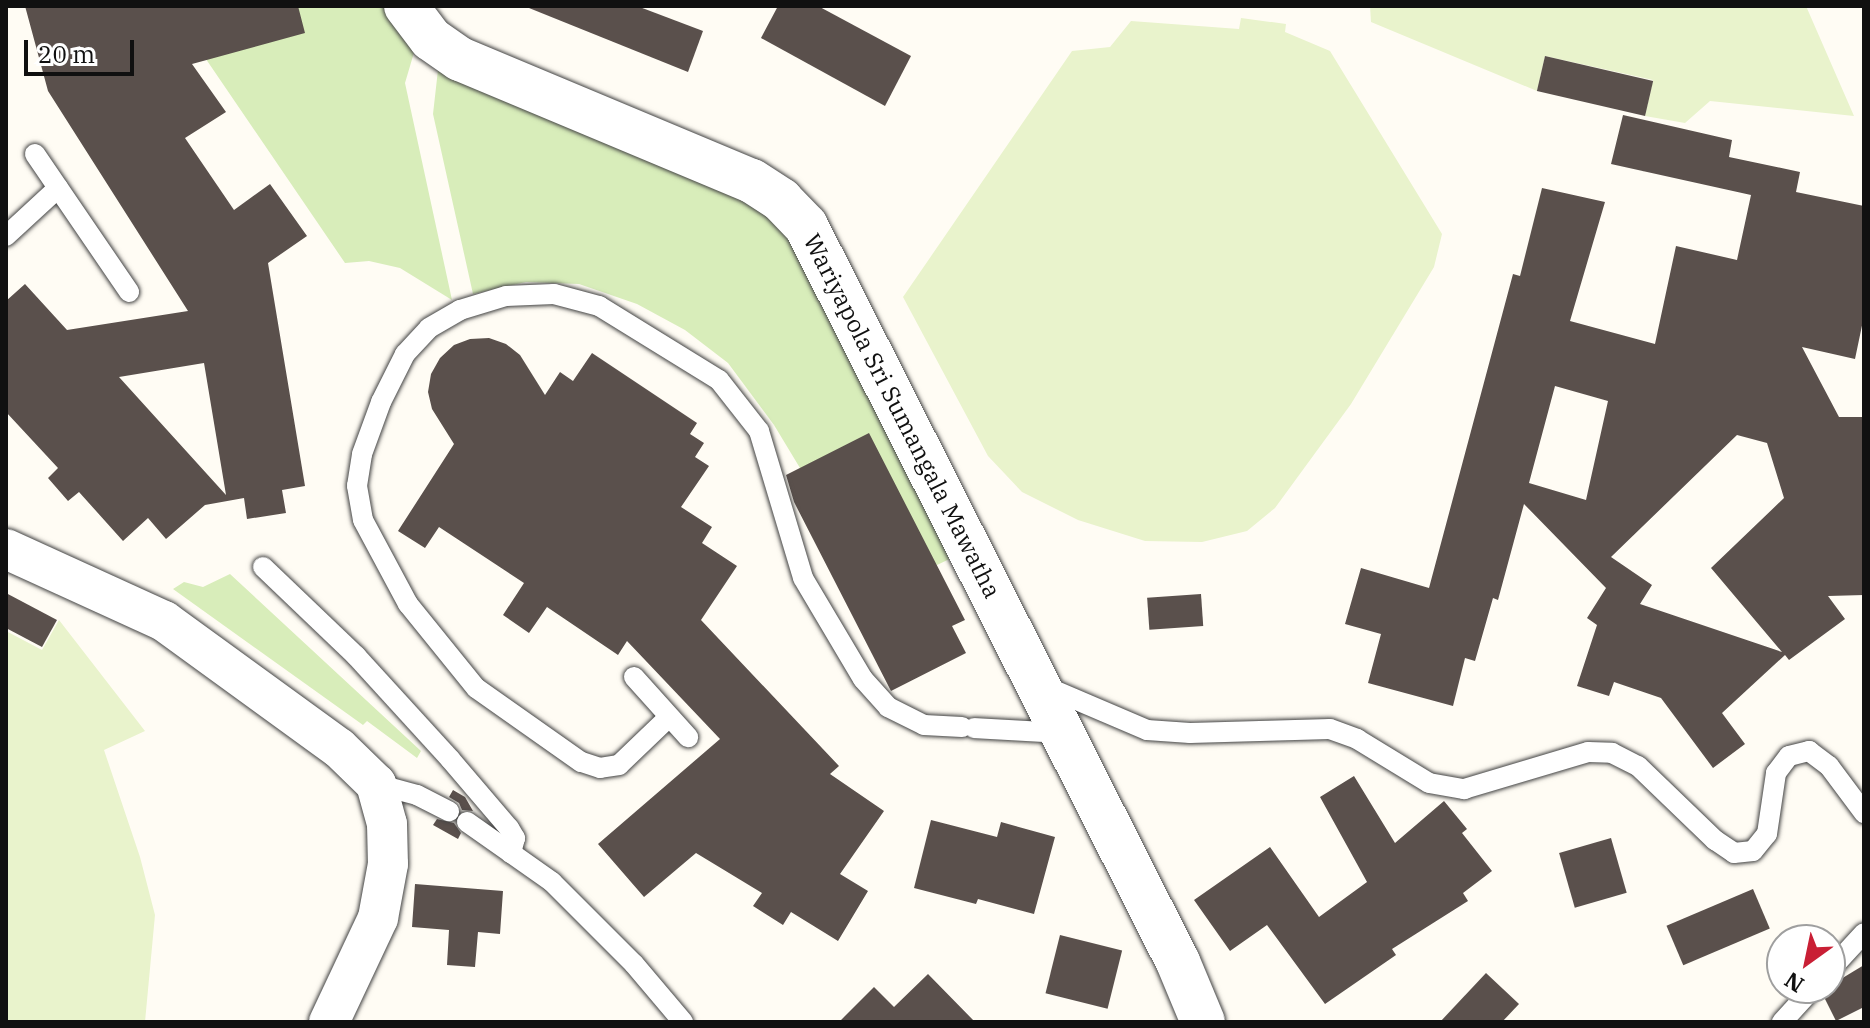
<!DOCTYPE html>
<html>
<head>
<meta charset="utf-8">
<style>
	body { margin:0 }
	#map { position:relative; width:1870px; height:1028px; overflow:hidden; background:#fffcf4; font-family:"IBM Plex Serif",serif }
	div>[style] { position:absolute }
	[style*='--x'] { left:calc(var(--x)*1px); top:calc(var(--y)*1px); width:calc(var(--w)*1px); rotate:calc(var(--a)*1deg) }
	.green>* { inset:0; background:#d8edba }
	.pitch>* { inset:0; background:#e9f3cc }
	.building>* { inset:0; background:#5a504c; transform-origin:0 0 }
	.roads { filter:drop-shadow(0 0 2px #434343) drop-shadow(0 0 2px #434343) }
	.service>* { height:20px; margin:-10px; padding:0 10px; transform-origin:10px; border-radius:10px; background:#fff }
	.minor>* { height:40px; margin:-20px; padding:0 20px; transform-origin:20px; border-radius:20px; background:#fff }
	.tertiary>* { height:44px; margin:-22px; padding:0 22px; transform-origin:22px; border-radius:22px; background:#fff }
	span { translate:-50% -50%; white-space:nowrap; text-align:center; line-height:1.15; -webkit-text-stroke:8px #fff; paint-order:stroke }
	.street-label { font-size:24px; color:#101010 }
	.frame { position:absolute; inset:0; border:8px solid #101010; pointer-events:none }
	.north { position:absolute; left:1766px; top:924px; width:80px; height:80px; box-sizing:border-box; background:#fff; border:2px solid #9f9f9f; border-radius:50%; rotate:213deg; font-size:22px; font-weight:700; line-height:32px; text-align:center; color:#101010 }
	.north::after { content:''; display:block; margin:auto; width:28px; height:36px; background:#c91f35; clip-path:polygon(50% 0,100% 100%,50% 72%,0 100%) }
	.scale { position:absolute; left:24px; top:40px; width:110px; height:36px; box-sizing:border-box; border:4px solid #101010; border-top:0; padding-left:10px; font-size:24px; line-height:28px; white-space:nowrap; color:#101010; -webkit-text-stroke:6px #fff; paint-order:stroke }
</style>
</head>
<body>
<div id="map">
	<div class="green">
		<div style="clip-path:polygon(189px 6px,397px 6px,418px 39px,405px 83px,452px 300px,400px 268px,369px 261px,345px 263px,195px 43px)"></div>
		<div style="clip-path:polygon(439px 61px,698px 167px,789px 228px,962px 553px,937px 565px,800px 468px,774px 425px,728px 363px,685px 330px,637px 304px,579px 284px,526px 282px,473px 294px,433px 114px)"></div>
		<div style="clip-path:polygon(230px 574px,421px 751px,417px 758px,367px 721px,363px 725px,173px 589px,184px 582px,203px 587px)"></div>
	</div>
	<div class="pitch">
		<div style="clip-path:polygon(1370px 6px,1806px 6px,1854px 116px,1710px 101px,1685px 123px,1645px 116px,1653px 80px,1545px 56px,1537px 91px,1371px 22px)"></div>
		<div style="clip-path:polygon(1241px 18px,1286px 24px,1285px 32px,1330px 51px,1442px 234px,1434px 267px,1351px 404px,1275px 508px,1247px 531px,1202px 542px,1145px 541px,1078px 520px,1022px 492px,988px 456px,903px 297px,1072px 51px,1110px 47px,1131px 21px,1239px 29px)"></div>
		<div style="clip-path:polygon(59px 620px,145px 731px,104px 750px,140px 857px,155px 915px,145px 1022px,6px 1022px,6px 631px,42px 650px)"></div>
	</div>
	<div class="building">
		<div style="clip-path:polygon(evenodd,25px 6px,298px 6px,305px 33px,192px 64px,226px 112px,185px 138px,234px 210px,270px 184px,307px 236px,268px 263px,305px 486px,282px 490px,286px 513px,247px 519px,244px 498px,205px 505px,166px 539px,148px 518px,123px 541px,79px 492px,68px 501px,48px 478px,58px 468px,6px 412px,6px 301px,25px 284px,67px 330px,188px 311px,48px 91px,25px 6px,204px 363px,226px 495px,119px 377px,204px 363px)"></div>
		<div style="clip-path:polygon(524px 6px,637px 6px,703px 31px,688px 72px)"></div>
		<div style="clip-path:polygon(778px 6px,818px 6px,911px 56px,885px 106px,761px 38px)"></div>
		<div style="left:1545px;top:56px;width:111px;height:36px;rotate:13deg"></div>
		<div style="clip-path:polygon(evenodd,1623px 115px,1732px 140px,1729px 157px,1800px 172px,1796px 192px,1864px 206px,1864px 316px,1855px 359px,1802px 347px,1839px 417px,1864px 417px,1864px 595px,1828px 596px,1845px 619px,1789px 660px,1785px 655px,1722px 713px,1745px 744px,1713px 768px,1661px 698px,1614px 682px,1609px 696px,1577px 686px,1597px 625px,1587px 618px,1606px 588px,1524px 504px,1498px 600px,1493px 598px,1475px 661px,1465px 658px,1453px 706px,1368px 683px,1381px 634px,1345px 624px,1361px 568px,1429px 588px,1513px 274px,1520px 276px,1542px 188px,1605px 202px,1570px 321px,1655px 344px,1676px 246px,1737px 260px,1751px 195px,1611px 164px,1623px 115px,1555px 386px,1608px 401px,1586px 500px,1529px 483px,1555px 386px,1623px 115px,1737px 435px,1767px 443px,1784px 498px,1711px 568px,1782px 652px,1640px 604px,1652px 585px,1611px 557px,1737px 435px)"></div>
		<div style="clip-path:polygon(489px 338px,506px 344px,520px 355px,545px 395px,560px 372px,573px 381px,592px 353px,697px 423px,690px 434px,704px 443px,695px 457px,709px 466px,681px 507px,712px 527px,702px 543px,737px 566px,701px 620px,839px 766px,830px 774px,884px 811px,840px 874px,868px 891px,838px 941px,791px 912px,783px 925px,753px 906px,762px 893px,696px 853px,644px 897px,598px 844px,720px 739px,627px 641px,618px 655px,547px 607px,529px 633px,503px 615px,524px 583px,439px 527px,425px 548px,398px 531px,454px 444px,432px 409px,428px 392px,431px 374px,440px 358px,454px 345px,470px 339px)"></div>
		<div style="clip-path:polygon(869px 433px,965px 620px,952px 626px,966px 653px,891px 691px,794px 502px,786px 475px)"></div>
		<div style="clip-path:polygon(6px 593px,57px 620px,42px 647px,6px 628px)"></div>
		<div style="left:1201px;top:594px;width:32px;height:54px;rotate:86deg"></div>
		<div style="clip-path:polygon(1354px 776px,1395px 843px,1444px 801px,1467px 829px,1462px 833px,1492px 871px,1463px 893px,1468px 901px,1392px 949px,1396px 955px,1325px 1004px,1267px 925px,1230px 951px,1194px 900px,1270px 847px,1319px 917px,1367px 882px,1320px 797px)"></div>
		<div style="clip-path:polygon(453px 790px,465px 797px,473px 811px,462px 810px,459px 803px,449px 797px)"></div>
		<div style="clip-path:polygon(437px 819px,454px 823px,461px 833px,458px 839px,433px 825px)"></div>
		<div style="clip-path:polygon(931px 820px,997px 837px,1001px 822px,1055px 837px,1034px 914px,978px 899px,976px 904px,914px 888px)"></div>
		<div style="left:1611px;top:838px;width:57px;height:54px;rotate:74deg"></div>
		<div style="clip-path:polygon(415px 884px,503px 891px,500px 934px,478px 932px,475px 967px,447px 965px,449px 930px,412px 927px)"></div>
		<div style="left:1753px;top:889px;width:43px;height:94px;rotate:67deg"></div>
		<div style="left:1060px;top:935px;width:64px;height:60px;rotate:14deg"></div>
		<div style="clip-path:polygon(1864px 965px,1864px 1007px,1836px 1021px,1823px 995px,1826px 988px)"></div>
		<div style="clip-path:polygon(1486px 973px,1519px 1004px,1502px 1022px,1440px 1022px)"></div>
		<div style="clip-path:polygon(928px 974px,975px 1022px,839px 1022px,874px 987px,894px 1007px)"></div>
	</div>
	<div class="roads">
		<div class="service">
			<div style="--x:35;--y:154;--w:167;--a:55.7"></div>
			<div style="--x:6;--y:236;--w:71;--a:-42.7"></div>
			<div style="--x:263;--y:567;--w:129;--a:43.7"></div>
			<div style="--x:356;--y:656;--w:139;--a:47.6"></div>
			<div style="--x:450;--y:759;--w:91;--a:49.5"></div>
			<div style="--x:509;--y:828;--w:12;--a:59"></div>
			<div style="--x:515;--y:838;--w:16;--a:105"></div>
			<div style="--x:634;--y:677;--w:81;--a:48"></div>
			<div style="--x:1044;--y:686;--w:112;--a:23.1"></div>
			<div style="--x:1147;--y:730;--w:43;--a:4"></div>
			<div style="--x:1190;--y:733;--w:140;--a:-1.6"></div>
			<div style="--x:1330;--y:729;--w:29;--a:20"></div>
			<div style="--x:1357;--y:739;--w:84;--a:31.4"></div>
			<div style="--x:1429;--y:783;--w:36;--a:10"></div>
			<div style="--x:1464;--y:789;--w:129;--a:-16.6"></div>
			<div style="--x:1588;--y:752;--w:24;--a:2"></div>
			<div style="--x:1612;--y:753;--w:29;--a:27"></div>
			<div style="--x:1638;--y:766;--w:107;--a:43.9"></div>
			<div style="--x:1715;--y:840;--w:23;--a:34"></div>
			<div style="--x:1734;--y:853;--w:19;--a:-6"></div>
			<div style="--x:1753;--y:851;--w:22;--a:-51"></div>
			<div style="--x:1767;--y:834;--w:62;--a:-81.6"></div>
			<div style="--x:1776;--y:773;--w:21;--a:-53"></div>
			<div style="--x:1789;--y:756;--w:21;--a:-14"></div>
			<div style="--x:1809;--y:751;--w:25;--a:37"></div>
			<div style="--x:1829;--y:766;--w:59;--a:53.3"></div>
			<div style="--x:669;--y:717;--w:69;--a:136.2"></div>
			<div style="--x:619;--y:765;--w:19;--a:171"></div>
			<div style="--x:600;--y:768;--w:20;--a:-162"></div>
			<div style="--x:581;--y:762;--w:128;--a:-144.8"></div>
			<div style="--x:476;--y:688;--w:108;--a:-129"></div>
			<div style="--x:408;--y:604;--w:95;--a:-118.2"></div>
			<div style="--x:363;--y:520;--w:35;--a:-100"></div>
			<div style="--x:357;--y:486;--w:32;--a:-81"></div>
			<div style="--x:362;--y:454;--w:55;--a:-69.9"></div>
			<div style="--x:381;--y:402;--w:54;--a:-63.4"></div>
			<div style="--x:405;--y:354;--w:35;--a:-47"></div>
			<div style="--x:429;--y:328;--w:36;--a:-30"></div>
			<div style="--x:460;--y:310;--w:48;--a:-16.9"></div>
			<div style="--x:506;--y:296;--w:48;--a:-2.4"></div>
			<div style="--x:554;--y:294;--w:47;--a:14.9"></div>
			<div style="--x:599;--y:306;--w:141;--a:31.7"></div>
			<div style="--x:719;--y:380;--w:65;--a:51.9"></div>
			<div style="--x:759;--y:431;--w:153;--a:73.3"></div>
			<div style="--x:803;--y:578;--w:117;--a:59.3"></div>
			<div style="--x:863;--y:679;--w:38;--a:48"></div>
			<div style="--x:888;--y:707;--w:40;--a:26.6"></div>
			<div style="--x:924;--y:725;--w:38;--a:3"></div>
			<div style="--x:974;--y:728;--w:87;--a:3.3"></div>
			<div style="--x:376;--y:784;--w:42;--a:15"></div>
			<div style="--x:417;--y:795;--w:36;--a:27"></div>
			<div style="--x:467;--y:822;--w:104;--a:35.2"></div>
			<div style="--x:552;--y:882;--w:116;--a:45"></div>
			<div style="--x:634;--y:964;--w:76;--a:49.8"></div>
			<div style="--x:1830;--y:970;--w:50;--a:-47.4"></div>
			<div style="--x:1782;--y:1022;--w:46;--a:-47.6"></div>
		</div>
		<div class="minor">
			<div style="--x:6;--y:549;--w:174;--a:24.5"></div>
			<div style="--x:164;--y:621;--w:216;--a:36"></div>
			<div style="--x:339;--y:748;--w:52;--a:44.2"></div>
			<div style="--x:376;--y:784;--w:41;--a:74.6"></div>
			<div style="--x:387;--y:824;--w:40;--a:88.6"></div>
			<div style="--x:388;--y:864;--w:55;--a:100.5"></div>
			<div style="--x:378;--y:918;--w:115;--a:115.2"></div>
		</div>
		<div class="tertiary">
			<div style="--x:406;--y:6;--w:41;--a:52.9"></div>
			<div style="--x:431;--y:39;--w:35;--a:35"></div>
			<div style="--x:460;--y:59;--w:316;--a:22.7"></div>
			<div style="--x:752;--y:181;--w:35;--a:33"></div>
			<div style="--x:781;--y:200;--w:36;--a:46"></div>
			<div style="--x:806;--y:226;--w:825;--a:63.19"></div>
			<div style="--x:1178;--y:962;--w:65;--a:67.4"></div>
		</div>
	</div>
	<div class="street-label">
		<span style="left:902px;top:416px;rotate:63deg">Wariyapola Sri Sumangala Mawatha</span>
	</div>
	<div class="frame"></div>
	<div class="north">N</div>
	<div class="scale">20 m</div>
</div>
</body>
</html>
